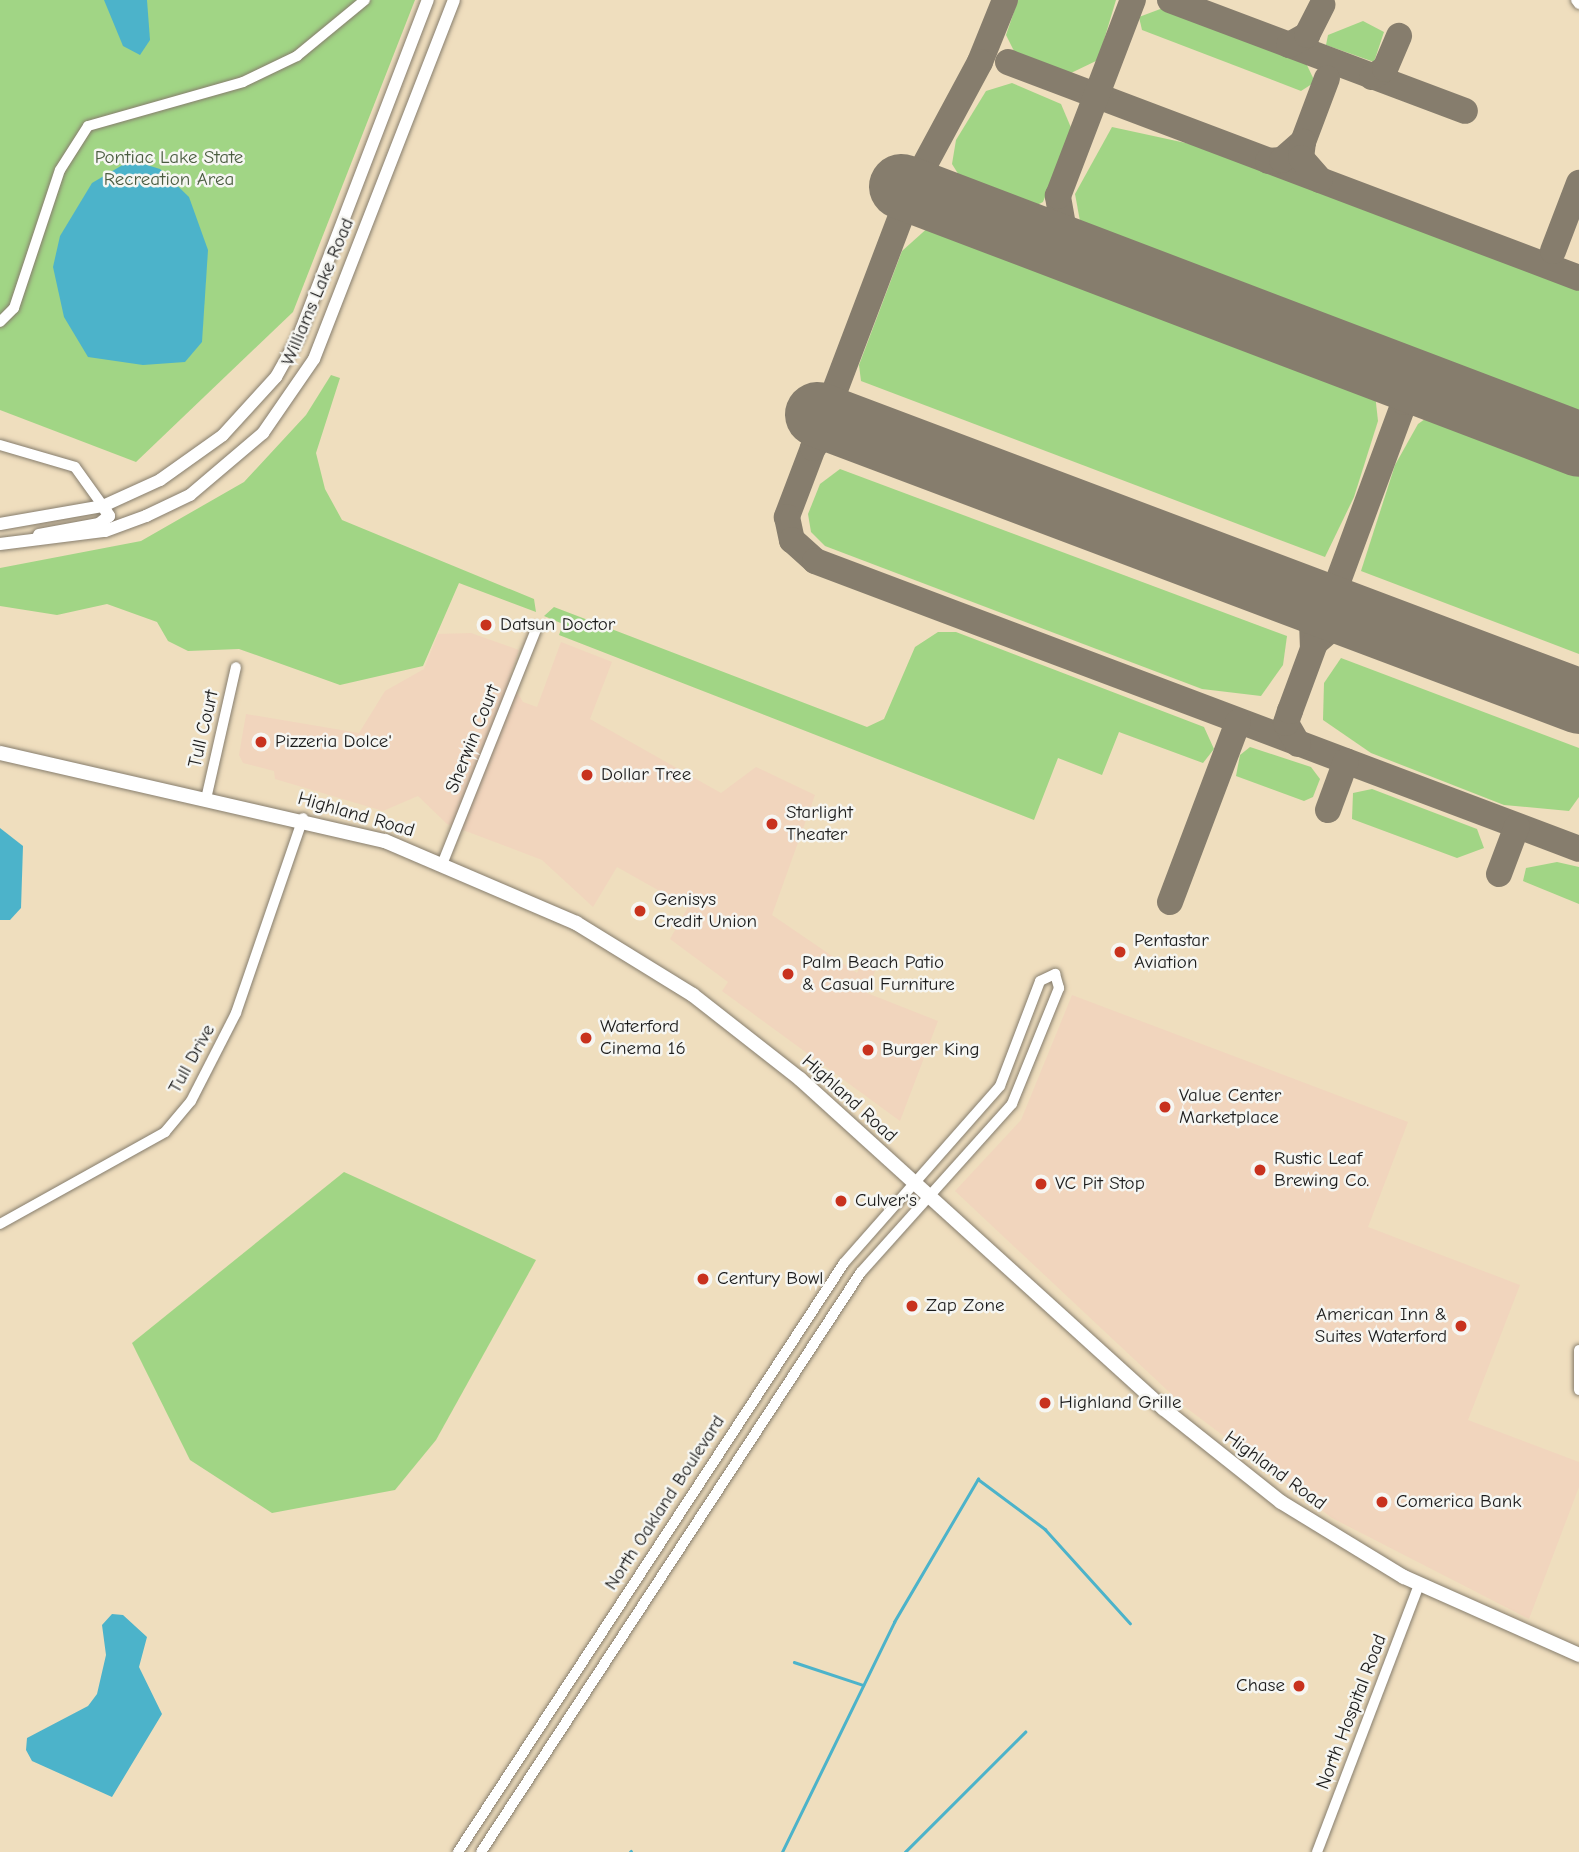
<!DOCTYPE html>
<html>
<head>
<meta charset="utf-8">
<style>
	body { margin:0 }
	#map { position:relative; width:1579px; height:1852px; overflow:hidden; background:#efdebe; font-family:"Comic Neue",sans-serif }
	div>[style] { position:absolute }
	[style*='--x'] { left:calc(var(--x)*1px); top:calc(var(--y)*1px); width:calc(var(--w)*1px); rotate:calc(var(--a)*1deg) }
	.built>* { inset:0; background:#f1d5bd }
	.green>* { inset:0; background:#a1d585 }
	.water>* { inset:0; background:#4cb3ca }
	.stream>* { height:2.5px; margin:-1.25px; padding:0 1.25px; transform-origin:1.25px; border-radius:1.25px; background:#4cb3ca }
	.taxiway>* { height:26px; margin:-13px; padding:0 13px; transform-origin:13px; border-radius:13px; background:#867d6d }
	.runway>* { height:65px; margin:-32.5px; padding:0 32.5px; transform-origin:32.5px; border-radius:32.5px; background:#867d6d }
	.roads { filter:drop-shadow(0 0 2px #867d6d) drop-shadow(0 0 2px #867d6d) }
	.minor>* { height:10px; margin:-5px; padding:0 5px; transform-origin:5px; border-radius:5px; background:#fff }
	.major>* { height:12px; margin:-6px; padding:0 6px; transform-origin:6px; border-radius:6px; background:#fff }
	.highway>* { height:14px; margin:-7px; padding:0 7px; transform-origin:7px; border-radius:7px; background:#fff }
	.dots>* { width:19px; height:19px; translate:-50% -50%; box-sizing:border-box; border:4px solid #f6f6f2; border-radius:50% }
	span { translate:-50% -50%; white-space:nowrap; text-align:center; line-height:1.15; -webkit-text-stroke:5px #f6f6f2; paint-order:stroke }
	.park-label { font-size:19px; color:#4b5d41 }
	.street-label { font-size:19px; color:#1c1c1c }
	.poi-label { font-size:19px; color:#1c1c1c }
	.left { translate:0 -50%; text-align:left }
	.right { translate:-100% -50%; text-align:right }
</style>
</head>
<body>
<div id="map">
	<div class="built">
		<div style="clip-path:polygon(471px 633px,519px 650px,509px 679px,523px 702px,537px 707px,561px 642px,612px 662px,590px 719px,721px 793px,756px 767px,815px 795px,772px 915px,857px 973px,862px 961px,876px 968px,867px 993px,938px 1021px,900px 1121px,722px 991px,728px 982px,670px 939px,688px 907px,617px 867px,593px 907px,542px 860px,447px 824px,418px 796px,383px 811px,275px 779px,274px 771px,243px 763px,239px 755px,246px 714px,359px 733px,385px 691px,424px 669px,438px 634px)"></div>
		<div style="clip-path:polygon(1072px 995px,1408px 1122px,1368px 1227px,1520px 1285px,1468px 1420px,1579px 1462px,1579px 1487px,1529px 1619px,1332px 1518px,1184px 1406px,955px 1191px,1021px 1120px)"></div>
	</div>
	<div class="green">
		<div style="clip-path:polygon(0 0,415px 0,293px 312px,136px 462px,0 410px)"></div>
		<div style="clip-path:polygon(1018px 0,1116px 0,1098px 60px,1071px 73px,1015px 53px,1006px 35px)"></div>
		<div style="clip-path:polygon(1163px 8px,1306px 63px,1315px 82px,1301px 91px,1142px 30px,1139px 17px)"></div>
		<div style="clip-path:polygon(1363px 21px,1384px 32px,1374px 62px,1326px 45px,1328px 35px)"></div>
		<div style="clip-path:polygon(1012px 83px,1061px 104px,1072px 130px,1043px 202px,1029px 209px,967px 188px,952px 164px,956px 140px,986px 91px)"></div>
		<div style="clip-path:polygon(1112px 127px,1195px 145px,1579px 290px,1579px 417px,1093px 235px,1080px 221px,1075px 194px)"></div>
		<div style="clip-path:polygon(931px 225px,1364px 383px,1375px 394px,1378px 421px,1354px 497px,1325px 557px,861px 381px,859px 365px,902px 251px)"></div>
		<div style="clip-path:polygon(331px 375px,340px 378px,316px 453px,325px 489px,342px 520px,534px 599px,536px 612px,459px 583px,423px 666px,340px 685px,239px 649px,188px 651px,168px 641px,157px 622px,107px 604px,57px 615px,0 606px,0 568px,141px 541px,244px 482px,306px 415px)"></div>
		<div style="clip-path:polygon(1432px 414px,1579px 468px,1579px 654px,1361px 571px,1395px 465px,1418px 424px)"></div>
		<div style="clip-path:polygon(840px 469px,1287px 636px,1283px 665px,1261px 696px,1202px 689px,825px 546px,811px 532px,808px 514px,820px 484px)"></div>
		<div style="clip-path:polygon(554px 607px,867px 727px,884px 719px,915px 647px,938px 632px,956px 632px,1204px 727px,1214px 749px,1203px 763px,1119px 732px,1102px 775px,1058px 758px,1034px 820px,559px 635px,563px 624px,544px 616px)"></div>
		<div style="clip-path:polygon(1341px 658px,1579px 748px,1579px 797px,1569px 811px,1504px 805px,1371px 753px,1323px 720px,1324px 683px)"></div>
		<div style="clip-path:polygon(1250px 747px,1311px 767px,1320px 779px,1313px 797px,1304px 801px,1236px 776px,1240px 755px)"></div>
		<div style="clip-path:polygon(1372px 789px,1477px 829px,1484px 848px,1457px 858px,1352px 819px,1353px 793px)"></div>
		<div style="clip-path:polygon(1557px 862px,1579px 867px,1579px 904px,1523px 881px,1526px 868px)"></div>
		<div style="clip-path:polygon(344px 1172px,536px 1260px,436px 1440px,395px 1490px,272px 1513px,190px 1460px,132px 1343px)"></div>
	</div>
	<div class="water">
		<div style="clip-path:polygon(104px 0,147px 0,150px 40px,140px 55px,123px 46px)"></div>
		<div style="clip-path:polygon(131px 160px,160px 169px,189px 197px,208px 250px,202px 342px,185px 362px,143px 365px,88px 357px,64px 317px,53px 267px,60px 236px,92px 183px)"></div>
		<div style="clip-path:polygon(0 828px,23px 846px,21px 908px,10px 920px,0 920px)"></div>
		<div style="clip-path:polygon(112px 1614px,123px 1615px,147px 1637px,139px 1667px,162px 1714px,112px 1797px,32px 1761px,26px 1750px,27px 1738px,88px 1706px,97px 1694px,106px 1655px,102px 1625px)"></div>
	</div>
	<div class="stream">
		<div style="--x:794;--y:1662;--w:73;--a:18.4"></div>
		<div style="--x:630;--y:1852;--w:1;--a:-45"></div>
		<div style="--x:782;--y:1852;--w:256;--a:-64"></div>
		<div style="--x:894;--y:1622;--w:166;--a:-59.6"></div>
		<div style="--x:978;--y:1479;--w:84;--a:36.7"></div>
		<div style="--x:1045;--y:1529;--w:127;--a:47.9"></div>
		<div style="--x:905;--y:1852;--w:170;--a:-45"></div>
	</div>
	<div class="taxiway">
		<div style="--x:1005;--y:0;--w:67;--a:112"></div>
		<div style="--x:980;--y:62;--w:145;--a:118.3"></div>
		<div style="--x:911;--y:190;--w:350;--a:110.8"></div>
		<div style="--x:787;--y:517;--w:24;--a:78"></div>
		<div style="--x:792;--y:540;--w:31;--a:42"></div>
		<div style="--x:815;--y:561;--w:816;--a:20.65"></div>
		<div style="--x:1170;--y:0;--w:315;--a:20.6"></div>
		<div style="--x:1289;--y:45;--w:21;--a:-29"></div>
		<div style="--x:1307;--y:35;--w:34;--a:-63"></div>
		<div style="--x:1008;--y:62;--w:610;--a:20.72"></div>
		<div style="--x:1372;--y:77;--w:15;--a:-32"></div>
		<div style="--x:1385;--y:69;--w:36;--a:-67"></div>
		<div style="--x:1303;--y:142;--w:68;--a:-69.4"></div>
		<div style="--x:1268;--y:161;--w:14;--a:-4"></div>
		<div style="--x:1282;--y:160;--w:28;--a:-41"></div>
		<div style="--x:1303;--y:142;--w:16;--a:97"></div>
		<div style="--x:1301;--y:158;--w:29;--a:49"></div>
		<div style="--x:1553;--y:251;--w:73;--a:-69.1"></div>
		<div style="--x:1088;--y:257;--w:35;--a:-133"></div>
		<div style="--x:1064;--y:231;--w:36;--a:-100"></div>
		<div style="--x:1058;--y:196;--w:210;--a:-69.1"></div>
		<div style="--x:1392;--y:373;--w:31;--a:68"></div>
		<div style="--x:813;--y:448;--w:16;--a:-52"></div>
		<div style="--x:823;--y:435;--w:34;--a:-10"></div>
		<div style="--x:1287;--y:591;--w:39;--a:50"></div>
		<div style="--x:1312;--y:621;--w:26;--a:88"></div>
		<div style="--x:1315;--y:643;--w:28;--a:-41"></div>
		<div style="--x:1336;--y:625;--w:32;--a:-5"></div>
		<div style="--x:1298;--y:744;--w:24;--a:-120"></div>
		<div style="--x:1286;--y:723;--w:13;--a:-72"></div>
		<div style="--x:1290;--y:711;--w:329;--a:-69.7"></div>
		<div style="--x:1404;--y:402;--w:32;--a:-26"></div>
		<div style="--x:1328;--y:810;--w:52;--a:-69.8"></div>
		<div style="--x:1499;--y:874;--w:51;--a:-69.4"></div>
		<div style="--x:1170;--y:902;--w:192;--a:-69.3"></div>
	</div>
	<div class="runway">
		<div style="--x:901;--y:186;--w:725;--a:20.83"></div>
		<div style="--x:817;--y:414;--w:814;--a:20.64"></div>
	</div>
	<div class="roads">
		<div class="minor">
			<div style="--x:1576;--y:0;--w:5;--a:53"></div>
			<div style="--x:0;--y:322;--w:20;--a:-45"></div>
			<div style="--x:14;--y:308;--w:145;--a:-71.6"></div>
			<div style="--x:60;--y:170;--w:52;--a:-57.5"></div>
			<div style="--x:88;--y:126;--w:161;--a:-15.8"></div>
			<div style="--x:243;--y:82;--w:60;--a:-25.7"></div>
			<div style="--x:297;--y:56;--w:88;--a:-39.5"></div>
			<div style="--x:0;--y:445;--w:78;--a:16.3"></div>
			<div style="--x:75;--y:467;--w:48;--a:54.3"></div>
			<div style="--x:206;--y:799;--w:135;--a:-77.2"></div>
			<div style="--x:443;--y:862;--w:251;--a:-68.2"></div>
			<div style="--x:0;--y:1224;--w:189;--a:-29.1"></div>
			<div style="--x:165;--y:1132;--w:40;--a:-50"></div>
			<div style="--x:191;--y:1101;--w:99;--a:-62.9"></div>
			<div style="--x:236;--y:1013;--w:206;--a:-71"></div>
			<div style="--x:1579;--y:1350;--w:40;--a:90"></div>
			<div style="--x:458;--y:1852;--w:704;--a:-56.76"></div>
			<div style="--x:844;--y:1263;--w:236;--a:-48.6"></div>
			<div style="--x:1000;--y:1086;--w:112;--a:-69.1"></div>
			<div style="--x:1040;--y:981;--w:17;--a:-25"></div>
			<div style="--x:1055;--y:974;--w:15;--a:74"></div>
			<div style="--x:1059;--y:988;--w:125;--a:112.1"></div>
			<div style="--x:1012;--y:1104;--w:226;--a:131.9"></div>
			<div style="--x:861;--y:1272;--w:693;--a:123.23"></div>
			<div style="--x:1317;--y:1852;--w:286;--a:-69.1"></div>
		</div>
		<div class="major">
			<div style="--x:0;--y:524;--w:105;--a:-9.9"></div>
			<div style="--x:103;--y:506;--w:63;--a:-24.5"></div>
			<div style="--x:160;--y:480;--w:77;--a:-35.5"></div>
			<div style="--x:223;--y:435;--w:79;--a:-47.6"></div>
			<div style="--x:276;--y:377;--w:45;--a:-60.6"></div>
			<div style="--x:298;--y:338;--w:362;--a:-69"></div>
			<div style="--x:39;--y:535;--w:61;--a:-10.4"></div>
			<div style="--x:99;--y:524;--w:13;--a:-39"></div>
			<div style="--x:109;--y:516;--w:12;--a:-121"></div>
			<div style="--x:0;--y:544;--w:106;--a:-7.1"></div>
			<div style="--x:105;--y:531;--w:44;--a:-20.1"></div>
			<div style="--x:146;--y:516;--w:49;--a:-25.5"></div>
			<div style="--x:190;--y:495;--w:96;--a:-40.3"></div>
			<div style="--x:263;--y:433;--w:90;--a:-55.4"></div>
			<div style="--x:314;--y:359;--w:385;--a:-68.7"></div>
		</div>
		<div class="highway">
			<div style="--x:0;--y:753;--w:395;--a:12.9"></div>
			<div style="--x:385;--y:841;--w:208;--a:23.2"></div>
			<div style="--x:576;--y:923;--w:137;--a:31.6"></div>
			<div style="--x:693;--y:995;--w:136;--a:38.1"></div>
			<div style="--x:800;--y:1079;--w:491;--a:42.2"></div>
			<div style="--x:1164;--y:1409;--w:149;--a:38.5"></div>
			<div style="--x:1281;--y:1502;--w:144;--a:31.4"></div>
			<div style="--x:1404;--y:1577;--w:192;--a:24"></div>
		</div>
	</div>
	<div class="dots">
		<div style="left:486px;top:625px;background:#c8321e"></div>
		<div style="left:261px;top:742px;background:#c8321e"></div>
		<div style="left:587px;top:775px;background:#c8321e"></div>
		<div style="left:772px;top:824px;background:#c8321e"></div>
		<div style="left:640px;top:911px;background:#c8321e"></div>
		<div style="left:1120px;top:952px;background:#c8321e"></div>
		<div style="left:788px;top:974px;background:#c8321e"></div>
		<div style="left:586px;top:1038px;background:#c8321e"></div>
		<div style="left:868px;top:1050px;background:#c8321e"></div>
		<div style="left:1165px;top:1107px;background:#c8321e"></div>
		<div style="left:1260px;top:1170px;background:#c8321e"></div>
		<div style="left:1041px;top:1184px;background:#c8321e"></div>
		<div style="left:841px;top:1201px;background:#c8321e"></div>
		<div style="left:703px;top:1279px;background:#c8321e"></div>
		<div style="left:912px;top:1306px;background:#c8321e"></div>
		<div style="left:1461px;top:1326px;background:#c8321e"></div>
		<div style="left:1045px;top:1403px;background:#c8321e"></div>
		<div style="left:1382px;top:1502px;background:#c8321e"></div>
		<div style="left:1299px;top:1686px;background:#c8321e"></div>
	</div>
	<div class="park-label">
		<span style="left:169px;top:169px">Pontiac Lake State<br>Recreation Area</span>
	</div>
	<div class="street-label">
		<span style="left:318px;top:292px;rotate:-67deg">Williams Lake Road</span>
		<span style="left:204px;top:729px;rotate:-77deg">Tull Court</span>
		<span style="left:473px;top:739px;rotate:-68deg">Sherwin Court</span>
		<span style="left:356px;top:815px;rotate:16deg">Highland Road</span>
		<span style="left:192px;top:1059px;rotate:-61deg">Tull Drive</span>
		<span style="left:849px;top:1099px;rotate:42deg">Highland Road</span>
		<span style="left:1275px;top:1471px;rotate:36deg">Highland Road</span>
		<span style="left:665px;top:1503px;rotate:-57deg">North Oakland Boulevard</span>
		<span style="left:1352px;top:1712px;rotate:-69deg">North Hospital Road</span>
	</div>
	<div class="poi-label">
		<span class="left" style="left:500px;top:625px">Datsun Doctor</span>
		<span class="left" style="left:275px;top:742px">Pizzeria Dolce'</span>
		<span class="left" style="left:601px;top:775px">Dollar Tree</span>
		<span class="left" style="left:786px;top:824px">Starlight<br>Theater</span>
		<span class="left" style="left:654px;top:911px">Genisys<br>Credit Union</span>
		<span class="left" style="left:1134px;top:952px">Pentastar<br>Aviation</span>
		<span class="left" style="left:802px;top:974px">Palm Beach Patio<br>&amp; Casual Furniture</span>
		<span class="left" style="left:600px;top:1038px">Waterford<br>Cinema 16</span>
		<span class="left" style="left:882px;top:1050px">Burger King</span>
		<span class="left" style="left:1179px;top:1107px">Value Center<br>Marketplace</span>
		<span class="left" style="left:1274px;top:1170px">Rustic Leaf<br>Brewing Co.</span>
		<span class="left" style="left:1055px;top:1184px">VC Pit Stop</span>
		<span class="left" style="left:855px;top:1201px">Culver's</span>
		<span class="left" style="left:717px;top:1279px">Century Bowl</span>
		<span class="left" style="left:926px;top:1306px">Zap Zone</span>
		<span class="right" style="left:1447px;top:1326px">American Inn &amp;<br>Suites Waterford</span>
		<span class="left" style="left:1059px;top:1403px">Highland Grille</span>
		<span class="left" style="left:1396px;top:1502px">Comerica Bank</span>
		<span class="right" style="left:1285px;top:1686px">Chase</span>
	</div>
</div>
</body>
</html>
